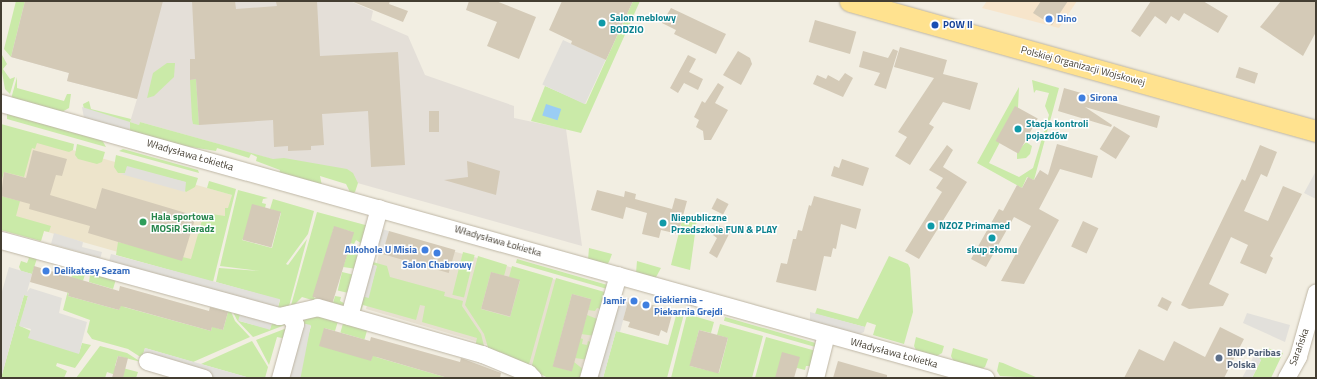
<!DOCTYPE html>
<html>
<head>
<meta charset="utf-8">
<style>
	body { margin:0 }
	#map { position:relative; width:1317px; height:379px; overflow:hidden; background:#f2eee2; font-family:"Titillium Web",sans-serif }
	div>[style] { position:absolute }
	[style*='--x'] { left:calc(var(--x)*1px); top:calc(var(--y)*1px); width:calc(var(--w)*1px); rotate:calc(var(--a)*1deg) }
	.residential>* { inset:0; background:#e7e0d0 }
	.commercial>* { inset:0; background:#f7e5cb }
	.industrial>* { inset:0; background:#e4dfd8 }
	.education>* { inset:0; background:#ede4cb }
	.green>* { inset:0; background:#caeaa8; transform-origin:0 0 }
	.parking>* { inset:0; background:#e2e0db; transform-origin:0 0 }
	.water>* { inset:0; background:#9acdf4; transform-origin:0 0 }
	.building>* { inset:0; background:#d4cab7; transform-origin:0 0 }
	.roads { filter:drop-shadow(0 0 1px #beb6a5) drop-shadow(0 0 1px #beb6a5) }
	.minor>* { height:17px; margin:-8.5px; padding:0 8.5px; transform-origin:8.5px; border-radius:8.5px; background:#fff }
	.major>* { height:21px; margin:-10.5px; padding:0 10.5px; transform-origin:10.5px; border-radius:10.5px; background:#ffe28f }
	.dots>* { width:11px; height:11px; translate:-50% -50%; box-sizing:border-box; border:2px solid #fff; border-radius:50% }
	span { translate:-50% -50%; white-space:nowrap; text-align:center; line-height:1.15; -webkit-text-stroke:3px #fff; paint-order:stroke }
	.culture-label { font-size:10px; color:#0d838f; font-weight:700 }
	.left { translate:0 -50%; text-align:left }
	.shop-label { font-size:10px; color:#366cbe; font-weight:700 }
	.right { translate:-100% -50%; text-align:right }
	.transit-label { font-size:10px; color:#164399; font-weight:700 }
	.street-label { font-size:10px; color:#443e32 }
	.leisure-label { font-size:10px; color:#27864d; font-weight:700 }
	.service-label { font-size:10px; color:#4e5e75; font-weight:700 }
	.frame { position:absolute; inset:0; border:2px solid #443e32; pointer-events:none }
</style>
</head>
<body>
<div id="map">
	<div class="residential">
		<div style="clip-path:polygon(384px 232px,603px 293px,579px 378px,542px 369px,502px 349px,366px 309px)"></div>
	</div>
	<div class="commercial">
		<div style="clip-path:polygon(987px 1px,1077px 1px,1059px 28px,982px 8px)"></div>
	</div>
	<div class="industrial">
		<div style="clip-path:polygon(25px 1px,350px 1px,373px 11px,371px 20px,408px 36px,425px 75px,514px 106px,514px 118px,566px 129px,582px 246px,140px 122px,139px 125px,130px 122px,137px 99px,67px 81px,69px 73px,11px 57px)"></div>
	</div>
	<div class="education">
		<div style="clip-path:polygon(16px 134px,232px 195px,214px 274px,118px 252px,44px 231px,41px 241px,1px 230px,1px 137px)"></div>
	</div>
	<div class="green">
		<div style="clip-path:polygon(16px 1px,25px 1px,11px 57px,4px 49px)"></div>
		<div style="clip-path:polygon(633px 1px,640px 1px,581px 133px,531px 121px,545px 86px,586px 104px)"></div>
		<div style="clip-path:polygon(2px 55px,7px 64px,3px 69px,10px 79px,15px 77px,10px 94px,5px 89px,1px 67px)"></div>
		<div style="clip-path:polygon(167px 63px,175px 63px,174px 77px,154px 96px,147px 98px,153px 73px)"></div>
		<div style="clip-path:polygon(17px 77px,17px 88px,64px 101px,67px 94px,71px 94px,69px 108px,60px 113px,11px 99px)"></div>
		<div style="clip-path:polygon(196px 79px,199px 125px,193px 124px,192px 119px,190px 80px)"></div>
		<div style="clip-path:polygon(1032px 80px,1059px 88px,1034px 180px,1027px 177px,1022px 188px,977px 163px,1019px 87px,1018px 108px,989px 163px,1019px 177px,1033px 168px,1049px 115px,1045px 106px,1049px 93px,1036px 90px,1034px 93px)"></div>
		<div style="clip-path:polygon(89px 101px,91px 109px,131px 119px,130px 122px,139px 125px,140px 122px,273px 159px,284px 158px,347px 169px,353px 173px,358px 183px,355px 192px,351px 194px,346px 184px,320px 176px,322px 186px,279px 174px,280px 170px,256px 161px,257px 157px,251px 154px,249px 158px,217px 148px,216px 151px,172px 144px,130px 133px,84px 110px,83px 104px)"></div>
		<div style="clip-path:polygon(7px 112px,102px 140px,106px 147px,7px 119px)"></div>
		<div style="clip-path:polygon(1px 124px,74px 144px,73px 150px,69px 152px,37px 143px,35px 149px,32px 148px,24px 177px,4px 172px,1px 182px)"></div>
		<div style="clip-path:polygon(1026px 142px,1032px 146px,1030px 154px,1026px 158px,1017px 159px,1017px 152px)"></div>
		<div style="clip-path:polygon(77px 144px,105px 152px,102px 162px,97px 164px,78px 159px,75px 155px)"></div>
		<div style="clip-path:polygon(123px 149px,198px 170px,199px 173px,119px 151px)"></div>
		<div style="clip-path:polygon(116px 155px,198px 178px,195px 187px,186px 192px,184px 190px,185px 182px,127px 167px,125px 173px,118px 173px,114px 167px)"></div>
		<div style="clip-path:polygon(209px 181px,236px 189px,213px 282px,116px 255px,118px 242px,191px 259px,204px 213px,225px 216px,225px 208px,228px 208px,232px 195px,207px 188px)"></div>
		<div style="clip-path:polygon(238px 190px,268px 198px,263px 199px,262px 203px,266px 204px,265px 208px,242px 240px,272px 248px,281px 213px,270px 209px,273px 199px,314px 211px,308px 234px,286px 264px,288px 265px,307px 239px,288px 310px,277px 311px,280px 300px,216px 282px,219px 268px,260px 271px,220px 266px)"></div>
		<div style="clip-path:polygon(1px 196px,20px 201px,16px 216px,51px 226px,49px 232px,44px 231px,41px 241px,1px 230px)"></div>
		<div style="clip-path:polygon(317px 212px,369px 226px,364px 245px,356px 240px,354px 244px,350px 243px,353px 232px,334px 227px,314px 298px,333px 303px,335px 296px,341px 297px,340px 301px,346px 304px,338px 308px,302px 297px,290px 309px)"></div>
		<div style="clip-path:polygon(683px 216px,697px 219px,690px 270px,671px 265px)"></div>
		<div style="clip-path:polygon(589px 248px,612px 254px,609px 262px,606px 265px,588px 260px)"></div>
		<div style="clip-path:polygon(349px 249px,361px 252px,357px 269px,343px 267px)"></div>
		<div style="left:463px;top:252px;width:12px;height:44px;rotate:14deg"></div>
		<div style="clip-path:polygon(28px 255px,38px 255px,32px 274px,21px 271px,19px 267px,21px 261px,27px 263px,29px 258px,25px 256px)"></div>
		<div style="clip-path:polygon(478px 256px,507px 265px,504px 276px,491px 272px,481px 309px,510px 317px,520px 281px,509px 277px,512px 266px,553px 278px,528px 368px,489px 351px,484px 334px,465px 305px)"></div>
		<div style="clip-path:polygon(889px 256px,908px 264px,910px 268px,913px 312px,904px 344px,873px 335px,876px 325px,867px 322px,865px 327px,815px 314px,817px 308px,858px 319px)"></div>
		<div style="left:517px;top:259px;width:95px;height:4px;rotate:16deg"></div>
		<div style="clip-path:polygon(637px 261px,661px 268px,655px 279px,636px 273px)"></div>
		<div style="clip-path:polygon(373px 262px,387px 266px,390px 277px,445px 292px,444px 296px,463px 301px,462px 306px,481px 334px,485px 350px,475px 347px,477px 338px,422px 322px,425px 306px,420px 305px,416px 320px,363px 305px,360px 314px,358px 310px,361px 296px,368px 297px,377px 266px,369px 264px)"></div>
		<div style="clip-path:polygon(77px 269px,86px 271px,83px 281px,73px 278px,68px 296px,119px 310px,122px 301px,124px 307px,211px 331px,213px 322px,214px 327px,223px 330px,228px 312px,210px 306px,212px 303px,229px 307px,235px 321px,250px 337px,193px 362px,145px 348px,142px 358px,128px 349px,92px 339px,87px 332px,90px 320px,63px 310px,73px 271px)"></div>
		<div style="left:342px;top:272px;width:13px;height:19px;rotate:13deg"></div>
		<div style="clip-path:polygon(95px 273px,117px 276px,113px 289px,89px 282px,90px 275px,94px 276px)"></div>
		<div style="clip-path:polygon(556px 278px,608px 293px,601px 309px,597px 308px,595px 311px,588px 310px,591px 299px,572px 294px,553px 366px,571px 371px,574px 362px,584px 370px,584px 378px,548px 378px,531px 369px)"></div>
		<div style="clip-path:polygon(24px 295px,28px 296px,20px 326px,79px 353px,82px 343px,91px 345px,75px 368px,57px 363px,56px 366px,67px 371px,64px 378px,1px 378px)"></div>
		<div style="clip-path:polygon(231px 308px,241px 311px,239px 321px,270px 329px,273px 320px,285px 325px,253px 337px,237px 320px)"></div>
		<div style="clip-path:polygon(677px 312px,684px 314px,667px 378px,603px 378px,616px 331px,668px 345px)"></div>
		<div style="clip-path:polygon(312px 314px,339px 318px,335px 331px,324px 328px,371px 360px,374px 352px,376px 357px,448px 378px,296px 378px,311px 326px,301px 323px)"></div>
		<div style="clip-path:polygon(687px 314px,714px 322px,711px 333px,699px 330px,690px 366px,719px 373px,728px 338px,717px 335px,720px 324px,763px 336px,752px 378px,671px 378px)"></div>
		<div style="clip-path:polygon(587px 315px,600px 320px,595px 336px,581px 334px)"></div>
		<div style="left:725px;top:317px;width:96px;height:4px;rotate:16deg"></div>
		<div style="left:344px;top:320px;width:25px;height:13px;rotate:16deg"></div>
		<div style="clip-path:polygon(287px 328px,287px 339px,277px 337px,269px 365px,256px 340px)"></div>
		<div style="clip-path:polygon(766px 337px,816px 351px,810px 366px,806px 366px,805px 370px,797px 368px,775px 378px,755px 378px)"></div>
		<div style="clip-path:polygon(916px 337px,944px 346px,942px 353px,935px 357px,917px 352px,914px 346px)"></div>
		<div style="clip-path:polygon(580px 338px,583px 339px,582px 344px,587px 345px,588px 341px,593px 343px,589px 360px,575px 358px)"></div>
		<div style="clip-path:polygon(252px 341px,268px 367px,265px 378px,250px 378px,201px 364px)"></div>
		<div style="clip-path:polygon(100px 346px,127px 353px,141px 362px,118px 356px,115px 366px,138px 372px,136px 378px,124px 378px,107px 372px,105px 378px,76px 378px)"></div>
		<div style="clip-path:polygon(1264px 347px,1283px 353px,1271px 378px,1252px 378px,1261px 360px,1255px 354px)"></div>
		<div style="clip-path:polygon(953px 348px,988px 359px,985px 367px,979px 370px,954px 362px,951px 356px)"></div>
		<div style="clip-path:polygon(999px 362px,1003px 363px,1038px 378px,1000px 376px,997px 371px)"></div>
	</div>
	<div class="parking">
		<div style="left:563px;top:40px;width:47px;height:49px;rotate:25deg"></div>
		<div style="clip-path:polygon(82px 107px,130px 122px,130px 133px,84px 118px)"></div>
		<div style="clip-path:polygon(127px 166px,186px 182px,185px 192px,121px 174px,125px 173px)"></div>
		<div style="clip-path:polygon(1316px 171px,1316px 199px,1304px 193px)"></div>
		<div style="clip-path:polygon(378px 228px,389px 231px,382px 254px,375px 253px)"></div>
		<div style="clip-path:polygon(54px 233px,83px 242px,82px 247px,102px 252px,99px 263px,79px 258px,80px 252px,51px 244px)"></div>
		<div style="left:111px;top:254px;width:175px;height:11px;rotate:15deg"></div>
		<div style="left:369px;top:264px;width:8px;height:33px;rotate:14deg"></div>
		<div style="clip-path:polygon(9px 267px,32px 274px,27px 292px,30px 288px,62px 298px,59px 313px,87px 322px,79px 354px,28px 338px,31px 329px,19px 326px,28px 296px,24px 295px,1px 378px,1px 295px)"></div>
		<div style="clip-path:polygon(619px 296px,629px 298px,620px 332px,616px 331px,603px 378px,594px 378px)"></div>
		<div style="left:241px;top:311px;width:33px;height:10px;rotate:16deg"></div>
		<div style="clip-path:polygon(810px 312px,865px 327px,864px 332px,858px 335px,810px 322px)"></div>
		<div style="clip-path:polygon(1247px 313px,1290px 325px,1285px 342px,1243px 323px)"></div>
		<div style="left:301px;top:323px;width:10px;height:57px;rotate:11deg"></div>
		<div style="clip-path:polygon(145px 348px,250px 378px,217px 378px,142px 358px)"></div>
		<div style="clip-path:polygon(1255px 354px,1261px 360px,1252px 378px,1242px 378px)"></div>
	</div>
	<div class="water">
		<div style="left:546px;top:104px;width:16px;height:12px;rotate:18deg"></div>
	</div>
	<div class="building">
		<div style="clip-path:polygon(25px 1px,163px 1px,137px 99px,67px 81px,69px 73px,11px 57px)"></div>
		<div style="clip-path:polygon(192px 1px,235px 1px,236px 9px,277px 6px,276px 2px,317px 1px,320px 56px,398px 52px,405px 165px,371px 167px,368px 111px,322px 114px,324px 145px,311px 146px,311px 150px,288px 151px,288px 146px,274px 147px,273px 120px,199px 125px,196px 79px,190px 80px,190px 59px,195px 59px)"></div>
		<div style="clip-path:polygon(351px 1px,390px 1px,389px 4px,408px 11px,403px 22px)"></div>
		<div style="clip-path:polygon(469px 1px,496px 1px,536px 17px,519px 59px,487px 46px,497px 22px,466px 10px)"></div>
		<div style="clip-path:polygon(562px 1px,633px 1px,606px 60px,571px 44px,572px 41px,549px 30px)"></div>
		<div style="clip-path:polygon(1041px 1px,1068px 1px,1052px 25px,1033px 13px)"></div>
		<div style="clip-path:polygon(1151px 1px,1203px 1px,1228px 16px,1218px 33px,1184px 13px,1179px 21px,1171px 16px,1166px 24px,1155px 16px,1140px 37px,1131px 31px)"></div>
		<div style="clip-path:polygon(1281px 1px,1316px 1px,1316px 32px,1303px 56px,1260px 27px)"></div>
		<div style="clip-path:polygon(671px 8px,726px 34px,716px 54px,674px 34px,676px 30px,662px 23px)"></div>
		<div style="left:815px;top:20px;width:43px;height:23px;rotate:16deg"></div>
		<div style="clip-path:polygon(900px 47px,947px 60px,943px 74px,978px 83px,970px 110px,943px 102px,929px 124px,934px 127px,910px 165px,895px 156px,907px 137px,898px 132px,934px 78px,894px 67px)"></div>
		<div style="clip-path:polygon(893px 49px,898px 51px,886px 89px,874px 85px,880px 73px,859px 67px,863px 51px,888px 58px)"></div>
		<div style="clip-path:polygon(738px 51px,750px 58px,752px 64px,741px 85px,723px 75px)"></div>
		<div style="clip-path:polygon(688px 55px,696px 59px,689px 72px,703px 79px,698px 90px,684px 83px,678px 93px,670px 88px)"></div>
		<div style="left:1239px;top:67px;width:20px;height:11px;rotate:18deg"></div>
		<div style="clip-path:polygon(845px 73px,853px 78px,843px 97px,813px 84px,817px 75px,826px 79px,828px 75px,839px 81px)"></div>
		<div style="clip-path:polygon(718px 83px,724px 87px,715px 103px,728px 110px,711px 140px,704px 140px,703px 131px,696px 127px,699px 120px,694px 117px,702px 101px,705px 103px)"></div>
		<div style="clip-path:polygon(1064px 88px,1160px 116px,1157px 128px,1085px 107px,1112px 125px,1111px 127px,1058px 111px)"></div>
		<div style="left:1015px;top:106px;width:26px;height:40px;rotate:29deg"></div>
		<div style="left:429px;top:111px;width:10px;height:21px"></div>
		<div style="left:1114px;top:126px;width:19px;height:27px;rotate:32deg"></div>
		<div style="clip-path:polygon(1057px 144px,1098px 156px,1092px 178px,1060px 169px,1039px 209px,1059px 220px,1024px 284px,1001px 281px,1031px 226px,1014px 217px,986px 267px,971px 259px,999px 209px,1003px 211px,1017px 185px,1022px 188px,1028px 177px,1034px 180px,1040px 170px,1048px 175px)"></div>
		<div style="clip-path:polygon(947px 145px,953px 150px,943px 167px,967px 182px,919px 259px,905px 251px,942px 192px,936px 188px,943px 178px,929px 170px)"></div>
		<div style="clip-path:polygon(1260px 145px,1277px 152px,1267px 177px,1261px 174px,1244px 211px,1268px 221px,1283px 186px,1302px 194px,1270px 256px,1273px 258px,1266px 274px,1240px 263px,1248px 245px,1231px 237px,1209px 284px,1229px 294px,1223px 306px,1189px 309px,1181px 305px,1242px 179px,1245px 181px)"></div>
		<div style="clip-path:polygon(33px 150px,67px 159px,62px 176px,56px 175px,50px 195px,96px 209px,102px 188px,196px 216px,182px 261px,88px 233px,90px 226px,29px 209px,30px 204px,1px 196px,4px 172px,26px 178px)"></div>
		<div style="clip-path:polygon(842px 159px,869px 168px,863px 186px,831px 176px,834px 166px,839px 168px)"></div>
		<div style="clip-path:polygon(467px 161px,500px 171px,496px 195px,444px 180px,468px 177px)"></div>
		<div style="clip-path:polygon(597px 190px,624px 197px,625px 191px,636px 194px,635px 199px,672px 209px,675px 198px,687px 201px,678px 234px,661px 230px,659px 238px,642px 234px,647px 213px,626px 207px,623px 219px,591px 210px)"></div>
		<div style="clip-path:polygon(814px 196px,861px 209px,856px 229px,841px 224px,836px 249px,833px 248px,831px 257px,824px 256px,816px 291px,776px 282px,781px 263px,787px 264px,793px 239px,796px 239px,798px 230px,802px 231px,809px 205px,811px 206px)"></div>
		<div style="left:717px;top:198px;width:13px;height:12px;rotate:27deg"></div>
		<div style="left:252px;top:204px;width:30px;height:37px;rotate:15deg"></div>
		<div style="left:1083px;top:221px;width:17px;height:28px;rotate:25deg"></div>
		<div style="clip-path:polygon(718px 225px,731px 230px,717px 258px,709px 253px,717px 238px,713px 235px)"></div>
		<div style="left:334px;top:226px;width:21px;height:74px;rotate:17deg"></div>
		<div style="left:389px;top:231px;width:69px;height:24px;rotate:16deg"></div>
		<div style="clip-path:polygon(34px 266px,119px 291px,120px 286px,209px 311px,210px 307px,228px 312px,223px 330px,212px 327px,211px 331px,121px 306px,119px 310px,68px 296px,69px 293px,30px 282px)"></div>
		<div style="left:491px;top:272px;width:30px;height:38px;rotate:15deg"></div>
		<div style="left:572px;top:294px;width:20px;height:75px;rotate:15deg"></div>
		<div style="left:1162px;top:297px;width:11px;height:10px;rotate:27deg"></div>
		<div style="clip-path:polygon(629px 298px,673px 311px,667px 333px,661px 330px,659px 336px,628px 327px,630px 322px,623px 320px)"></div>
		<div style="clip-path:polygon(1220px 327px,1244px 339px,1224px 378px,1124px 378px,1139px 349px,1164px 361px,1174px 341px,1205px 357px)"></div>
		<div style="clip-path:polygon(324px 328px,370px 341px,371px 337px,460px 362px,461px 358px,501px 373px,500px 378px,448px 378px,373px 356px,371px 361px,319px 346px)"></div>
		<div style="left:699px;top:330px;width:30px;height:37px;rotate:15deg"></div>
		<div style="clip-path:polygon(782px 352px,800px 357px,794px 378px,775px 378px)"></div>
		<div style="clip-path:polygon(118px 356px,128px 358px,123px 378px,112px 378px)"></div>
		<div style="clip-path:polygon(838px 361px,887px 375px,887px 378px,833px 378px)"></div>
	</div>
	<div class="roads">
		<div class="minor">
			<div style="--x:1;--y:103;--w:1022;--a:15.61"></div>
			<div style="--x:1;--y:240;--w:288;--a:15.3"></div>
			<div style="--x:279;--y:316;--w:39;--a:-13"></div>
			<div style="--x:317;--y:307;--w:172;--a:15.9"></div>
			<div style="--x:482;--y:354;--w:50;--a:22.4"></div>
			<div style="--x:528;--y:373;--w:7;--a:45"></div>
			<div style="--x:349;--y:316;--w:112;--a:-74.5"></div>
			<div style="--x:147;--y:361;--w:59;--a:16.6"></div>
			<div style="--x:280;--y:378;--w:56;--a:-74.5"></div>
			<div style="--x:295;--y:324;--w:12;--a:-125"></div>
			<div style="--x:588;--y:378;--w:107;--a:-73.8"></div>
			<div style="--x:815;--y:378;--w:45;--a:-76"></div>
			<div style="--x:1286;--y:378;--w:25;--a:-61"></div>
			<div style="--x:1298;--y:356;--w:66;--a:-74.3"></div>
		</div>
		<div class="major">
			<div style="--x:850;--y:1;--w:484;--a:15.6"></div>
		</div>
	</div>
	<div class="dots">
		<div style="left:1049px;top:19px;background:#3f7fe0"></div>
		<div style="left:602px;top:23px;background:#0f9aa8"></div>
		<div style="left:935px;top:25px;background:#1a4fb4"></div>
		<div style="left:1082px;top:98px;background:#3f7fe0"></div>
		<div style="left:1018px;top:129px;background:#0f9aa8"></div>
		<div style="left:143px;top:222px;background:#2e9e5b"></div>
		<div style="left:663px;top:223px;background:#0f9aa8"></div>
		<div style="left:931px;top:226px;background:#0f9aa8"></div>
		<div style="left:992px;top:238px;background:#0f9aa8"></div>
		<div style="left:425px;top:250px;background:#3f7fe0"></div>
		<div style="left:437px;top:253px;background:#3f7fe0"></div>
		<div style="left:46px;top:271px;background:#3f7fe0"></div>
		<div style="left:634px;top:301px;background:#3f7fe0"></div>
		<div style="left:646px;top:305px;background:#3f7fe0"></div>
		<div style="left:1219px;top:358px;background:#5c6f8a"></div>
	</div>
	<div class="culture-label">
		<span class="left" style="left:610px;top:23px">Salon meblowy<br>BODZIO</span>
		<span class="left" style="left:1026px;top:129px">Stacja kontroli<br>pojazdów</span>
		<span class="left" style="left:671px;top:223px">Niepubliczne<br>Przedszkole FUN &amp; PLAY</span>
		<span class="left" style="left:939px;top:226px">NZOZ Primamed</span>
		<span style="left:992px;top:250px">skup złomu</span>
	</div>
	<div class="shop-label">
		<span class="left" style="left:1057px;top:19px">Dino</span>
		<span class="left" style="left:1090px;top:98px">Sirona</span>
		<span class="right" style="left:417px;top:250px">Alkohole U Misia</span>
		<span style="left:437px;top:265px">Salon Chabrowy</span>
		<span class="left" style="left:54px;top:271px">Delikatesy Sezam</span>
		<span class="left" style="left:654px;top:305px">Ciekiernia -<br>Piekarnia Grejdi</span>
		<span class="right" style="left:626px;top:301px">Jamir</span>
	</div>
	<div class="transit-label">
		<span class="left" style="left:943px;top:25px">POW II</span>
	</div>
	<div class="street-label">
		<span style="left:1083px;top:66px;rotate:15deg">Polskiej Organizacji Wojskowej</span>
		<span style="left:190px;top:155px;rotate:16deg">Władysława Łokietka</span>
		<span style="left:498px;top:241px;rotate:16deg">Władysława Łokietka</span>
		<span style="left:1299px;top:347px;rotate:-70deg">Sarańska</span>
		<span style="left:894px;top:353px;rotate:15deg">Władysława Łokietka</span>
	</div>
	<div class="leisure-label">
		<span class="left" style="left:151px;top:222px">Hala sportowa<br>MOSiR Sieradz</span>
	</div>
	<div class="service-label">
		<span class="left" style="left:1227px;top:358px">BNP Paribas<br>Polska</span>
	</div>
	<div class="frame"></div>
</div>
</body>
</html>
